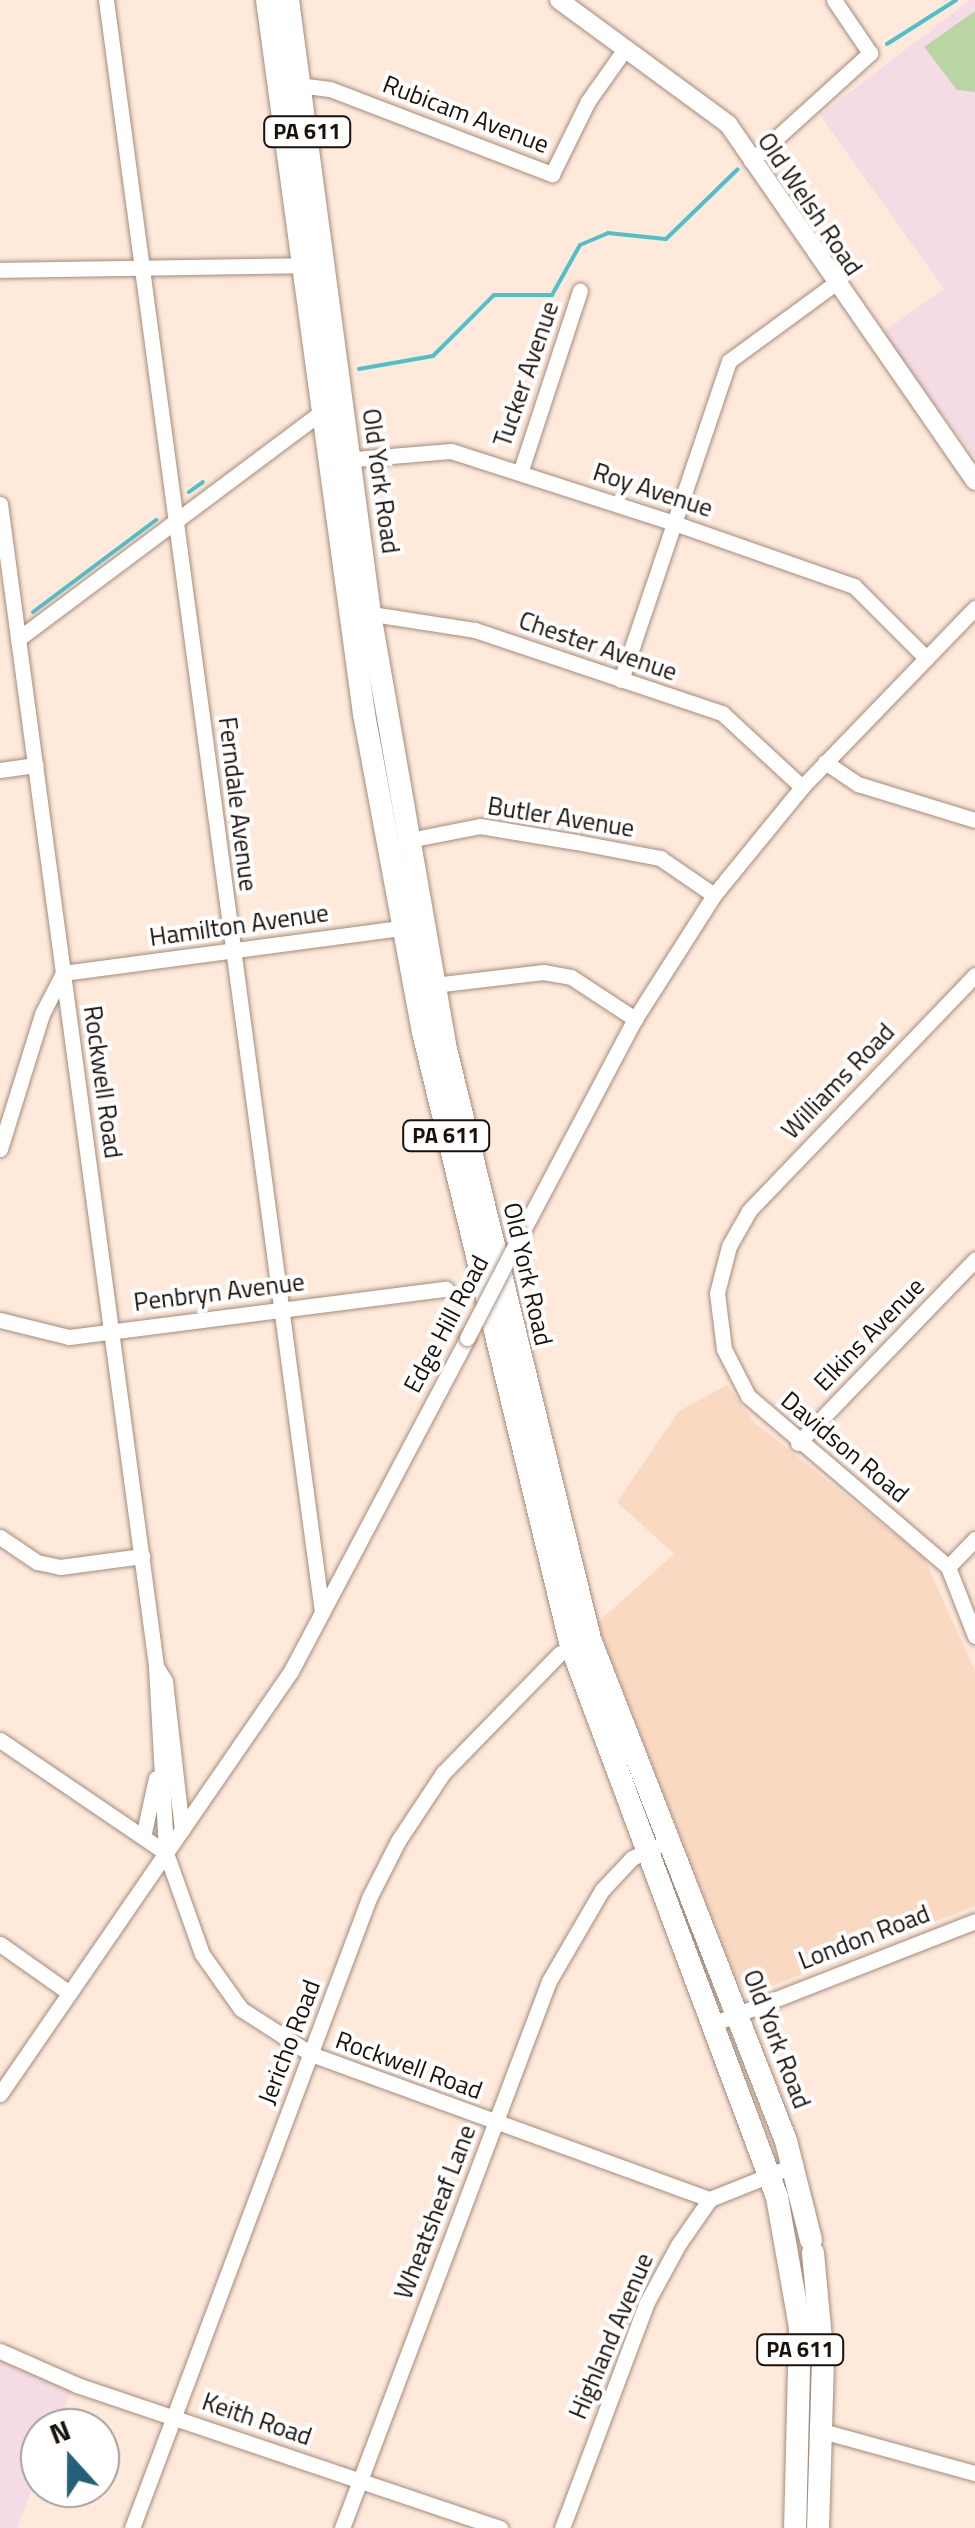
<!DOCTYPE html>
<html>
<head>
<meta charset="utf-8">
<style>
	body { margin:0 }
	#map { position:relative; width:975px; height:2528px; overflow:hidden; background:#fee9db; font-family:"Titillium Web",sans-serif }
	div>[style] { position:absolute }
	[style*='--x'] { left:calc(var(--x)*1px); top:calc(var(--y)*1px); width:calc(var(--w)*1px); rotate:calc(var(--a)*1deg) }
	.built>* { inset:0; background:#fad9c3 }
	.education>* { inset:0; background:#f5dce4 }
	.green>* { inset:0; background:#bbd6a5 }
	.stream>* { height:4px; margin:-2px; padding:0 2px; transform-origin:2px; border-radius:2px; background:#4fbfca }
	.roads { filter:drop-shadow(0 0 2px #a48c7b) drop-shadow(0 0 2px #a48c7b) }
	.minor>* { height:15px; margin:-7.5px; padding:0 7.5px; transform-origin:7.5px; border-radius:7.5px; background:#fff }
	.major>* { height:18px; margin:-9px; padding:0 9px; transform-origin:9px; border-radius:9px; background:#fff }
	.highway>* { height:22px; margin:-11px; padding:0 11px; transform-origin:11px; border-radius:11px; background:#fff }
	.bridges { filter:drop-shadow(0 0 2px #a48c7b) drop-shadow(0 0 2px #a48c7b) }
	.minor-bridge>* { height:15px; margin:-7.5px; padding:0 7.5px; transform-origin:7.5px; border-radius:7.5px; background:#fff }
	span { translate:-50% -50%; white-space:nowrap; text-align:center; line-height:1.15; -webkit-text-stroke:8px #fff; paint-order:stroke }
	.shield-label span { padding:2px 8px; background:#fff; border:2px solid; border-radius:8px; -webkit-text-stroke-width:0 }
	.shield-label { font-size:22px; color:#1a110b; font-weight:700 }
	.street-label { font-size:25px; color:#1a110b }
	.north { position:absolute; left:20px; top:2408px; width:100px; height:100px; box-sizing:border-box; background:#fff; border:2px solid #a3a09d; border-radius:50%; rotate:339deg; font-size:28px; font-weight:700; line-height:40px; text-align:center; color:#1a110b }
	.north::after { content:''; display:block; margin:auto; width:35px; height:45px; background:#246178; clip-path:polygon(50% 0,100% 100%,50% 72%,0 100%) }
</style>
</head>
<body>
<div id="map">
	<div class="built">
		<div style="clip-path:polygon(727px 1385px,754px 1422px,924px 1558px,975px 1671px,975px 1906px,758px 1991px,742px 1987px,734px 1972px,597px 1623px,674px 1554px,617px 1502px,679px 1411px)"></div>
	</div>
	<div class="education">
		<div style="clip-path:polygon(970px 0,975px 0,975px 457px,881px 333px,944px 289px,820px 115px)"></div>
		<div style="clip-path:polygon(0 2358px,71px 2391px,56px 2428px,40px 2428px,40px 2468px,17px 2528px,0 2528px)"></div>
	</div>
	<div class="green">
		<div style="clip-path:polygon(975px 11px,975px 92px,957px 90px,924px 47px)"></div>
	</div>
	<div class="stream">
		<div style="--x:887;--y:44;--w:82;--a:-32.5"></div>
		<div style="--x:359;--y:369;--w:75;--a:-10"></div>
		<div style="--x:433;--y:356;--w:86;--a:-45"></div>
		<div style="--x:494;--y:295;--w:58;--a:0"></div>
		<div style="--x:552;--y:295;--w:57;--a:-60.8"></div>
		<div style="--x:580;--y:245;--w:30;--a:-23"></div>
		<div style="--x:608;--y:233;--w:58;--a:5.9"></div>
		<div style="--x:666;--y:239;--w:100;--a:-44.2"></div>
		<div style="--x:189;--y:492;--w:17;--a:-36"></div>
		<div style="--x:33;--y:612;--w:154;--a:-36.8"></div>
	</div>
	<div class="roads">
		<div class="minor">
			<div style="--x:106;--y:0;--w:1627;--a:82.37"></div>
			<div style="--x:290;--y:84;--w:40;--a:7.1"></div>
			<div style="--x:330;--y:89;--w:238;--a:21"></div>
			<div style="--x:552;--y:174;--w:81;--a:-63.7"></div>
			<div style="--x:588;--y:101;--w:64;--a:-54.6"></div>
			<div style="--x:751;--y:161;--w:161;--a:-42.2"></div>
			<div style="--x:870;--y:53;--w:64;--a:-124.2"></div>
			<div style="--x:0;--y:270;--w:310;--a:-0.9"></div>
			<div style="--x:343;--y:460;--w:108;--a:-4.8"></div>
			<div style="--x:451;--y:451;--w:234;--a:17.9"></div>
			<div style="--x:674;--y:523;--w:191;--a:19.3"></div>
			<div style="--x:854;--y:586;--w:102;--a:45"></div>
			<div style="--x:520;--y:473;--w:192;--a:-71.8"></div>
			<div style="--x:0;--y:504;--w:1172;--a:82.35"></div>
			<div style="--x:156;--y:1666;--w:187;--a:86.9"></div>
			<div style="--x:166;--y:1853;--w:107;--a:70.4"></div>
			<div style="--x:202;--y:1954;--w:67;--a:54.7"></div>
			<div style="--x:241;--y:2009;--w:83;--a:32.7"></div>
			<div style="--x:311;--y:2054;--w:425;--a:20"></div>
			<div style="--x:366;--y:613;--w:110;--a:8.9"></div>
			<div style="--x:475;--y:630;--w:261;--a:18.6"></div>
			<div style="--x:722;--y:713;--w:109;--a:42.8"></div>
			<div style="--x:18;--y:639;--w:384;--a:-36.8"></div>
			<div style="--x:621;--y:680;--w:337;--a:-71.3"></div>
			<div style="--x:729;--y:361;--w:129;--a:-36.2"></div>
			<div style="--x:825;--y:762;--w:40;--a:34"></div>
			<div style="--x:858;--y:784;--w:122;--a:17.1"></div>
			<div style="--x:0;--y:770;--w:36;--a:-8"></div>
			<div style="--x:404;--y:841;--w:77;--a:-11.2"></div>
			<div style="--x:480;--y:826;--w:97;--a:9.5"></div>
			<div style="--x:576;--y:842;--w:86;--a:10.8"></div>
			<div style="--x:660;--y:858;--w:65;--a:34.4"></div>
			<div style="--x:975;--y:975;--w:327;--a:133.8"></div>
			<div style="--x:749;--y:1211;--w:40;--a:119.7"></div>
			<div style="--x:729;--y:1246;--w:49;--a:104.3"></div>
			<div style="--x:717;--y:1293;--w:56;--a:82.9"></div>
			<div style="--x:724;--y:1349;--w:53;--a:62.9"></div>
			<div style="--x:748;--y:1396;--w:263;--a:40.5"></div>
			<div style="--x:948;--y:1567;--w:74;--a:68.6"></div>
			<div style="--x:434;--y:985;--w:110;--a:-6.8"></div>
			<div style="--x:543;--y:972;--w:28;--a:10"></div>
			<div style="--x:571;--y:977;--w:77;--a:33.3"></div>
			<div style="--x:0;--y:1149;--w:141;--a:-72.7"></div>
			<div style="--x:42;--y:1014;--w:46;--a:-62.9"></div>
			<div style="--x:63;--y:973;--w:348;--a:-7.6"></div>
			<div style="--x:521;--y:1234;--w:243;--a:-62.1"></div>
			<div style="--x:635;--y:1019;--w:147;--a:-57.5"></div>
			<div style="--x:714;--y:895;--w:139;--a:-50.8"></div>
			<div style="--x:802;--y:787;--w:249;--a:-46"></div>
			<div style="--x:0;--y:1320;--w:71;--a:13.8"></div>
			<div style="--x:69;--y:1337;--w:380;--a:-7.3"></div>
			<div style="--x:798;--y:1443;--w:255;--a:-46"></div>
			<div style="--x:0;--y:1537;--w:45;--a:34"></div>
			<div style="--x:37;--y:1562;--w:24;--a:12"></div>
			<div style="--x:60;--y:1567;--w:83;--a:-7.6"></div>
			<div style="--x:948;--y:1567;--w:39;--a:-46"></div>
			<div style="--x:156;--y:1666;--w:17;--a:59"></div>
			<div style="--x:165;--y:1681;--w:150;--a:83.5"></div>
			<div style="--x:0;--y:1740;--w:201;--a:34.2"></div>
			<div style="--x:143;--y:1837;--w:60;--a:-77.6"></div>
			<div style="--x:0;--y:1944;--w:83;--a:35.2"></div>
			<div style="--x:715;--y:2023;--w:279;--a:-21.4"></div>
			<div style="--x:0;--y:2094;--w:513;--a:-55.47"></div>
			<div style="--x:291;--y:1671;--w:377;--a:-62.1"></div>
			<div style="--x:0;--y:2351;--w:84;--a:23.8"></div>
			<div style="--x:77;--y:2385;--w:447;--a:18.7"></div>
			<div style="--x:822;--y:2431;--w:159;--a:15.4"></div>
			<div style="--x:132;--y:2528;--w:673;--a:-69.38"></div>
			<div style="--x:369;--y:1898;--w:64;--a:-63"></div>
			<div style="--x:398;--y:1841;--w:82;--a:-56.5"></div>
			<div style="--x:443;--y:1773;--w:166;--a:-45.7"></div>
			<div style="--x:559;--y:1654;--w:21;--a:-29"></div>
			<div style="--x:342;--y:2528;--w:585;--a:-69.27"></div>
			<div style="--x:549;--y:1981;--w:105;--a:-59.8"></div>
			<div style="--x:602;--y:1890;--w:44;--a:-46.8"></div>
			<div style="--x:632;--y:1858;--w:26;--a:-25"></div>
			<div style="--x:562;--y:2528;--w:239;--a:-69.4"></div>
			<div style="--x:646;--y:2304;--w:67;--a:-61.5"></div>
			<div style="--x:678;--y:2245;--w:56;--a:-55.2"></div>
			<div style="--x:710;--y:2199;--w:92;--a:-21.8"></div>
		</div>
		<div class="major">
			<div style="--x:559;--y:0;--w:210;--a:36.3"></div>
			<div style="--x:728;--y:124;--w:434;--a:55.3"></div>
		</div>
		<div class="highway">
			<div style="--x:267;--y:0;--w:721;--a:82.26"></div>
			<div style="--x:364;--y:714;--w:323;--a:79.5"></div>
			<div style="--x:423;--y:1032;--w:632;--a:76.45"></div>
			<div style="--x:571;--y:1646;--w:588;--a:69.5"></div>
			<div style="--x:777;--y:2197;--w:132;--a:80"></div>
			<div style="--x:800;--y:2327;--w:201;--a:91.4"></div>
			<div style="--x:288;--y:0;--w:619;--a:82.39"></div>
			<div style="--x:370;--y:614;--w:437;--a:80.1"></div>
			<div style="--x:445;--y:1045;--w:611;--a:76.28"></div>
			<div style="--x:590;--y:1639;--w:539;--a:68.67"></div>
			<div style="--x:786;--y:2141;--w:102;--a:75.8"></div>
			<div style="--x:813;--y:2253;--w:108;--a:84.7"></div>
			<div style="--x:823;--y:2361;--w:167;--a:91.7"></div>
		</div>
	</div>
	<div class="bridges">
		<div class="minor-bridge">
			<div style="--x:467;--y:1338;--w:117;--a:-62.6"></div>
		</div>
	</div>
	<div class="shield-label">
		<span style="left:307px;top:132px">PA 611</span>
		<span style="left:446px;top:1136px">PA 611</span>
		<span style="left:800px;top:2350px">PA 611</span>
	</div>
	<div class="street-label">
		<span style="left:466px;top:114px;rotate:21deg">Rubicam Avenue</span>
		<span style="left:810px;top:204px;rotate:56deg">Old Welsh Road</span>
		<span style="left:526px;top:374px;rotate:-71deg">Tucker Avenue</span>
		<span style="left:381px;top:481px;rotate:82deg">Old York Road</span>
		<span style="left:653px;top:490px;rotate:18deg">Roy Avenue</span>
		<span style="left:598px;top:646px;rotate:19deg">Chester Avenue</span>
		<span style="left:238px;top:804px;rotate:83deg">Ferndale Avenue</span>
		<span style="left:561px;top:817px;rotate:9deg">Butler Avenue</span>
		<span style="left:239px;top:925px;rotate:-8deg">Hamilton Avenue</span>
		<span style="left:838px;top:1081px;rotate:-46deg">Williams Road</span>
		<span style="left:103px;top:1082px;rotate:82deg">Rockwell Road</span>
		<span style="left:528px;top:1274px;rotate:77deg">Old York Road</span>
		<span style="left:219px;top:1292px;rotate:-7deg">Penbryn Avenue</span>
		<span style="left:446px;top:1324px;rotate:-62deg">Edge Hill Road</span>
		<span style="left:869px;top:1334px;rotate:-46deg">Elkins Avenue</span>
		<span style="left:845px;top:1447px;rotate:40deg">Davidson Road</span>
		<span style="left:864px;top:1937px;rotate:-21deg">London Road</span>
		<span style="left:777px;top:2039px;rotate:69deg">Old York Road</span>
		<span style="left:289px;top:2042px;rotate:-69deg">Jericho Road</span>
		<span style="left:409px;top:2065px;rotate:20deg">Rockwell Road</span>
		<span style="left:435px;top:2212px;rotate:-69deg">Wheatsheaf Lane</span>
		<span style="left:611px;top:2336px;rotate:-67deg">Highland Avenue</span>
		<span style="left:257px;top:2419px;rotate:19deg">Keith Road</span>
	</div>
	<div class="north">N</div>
</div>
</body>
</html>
